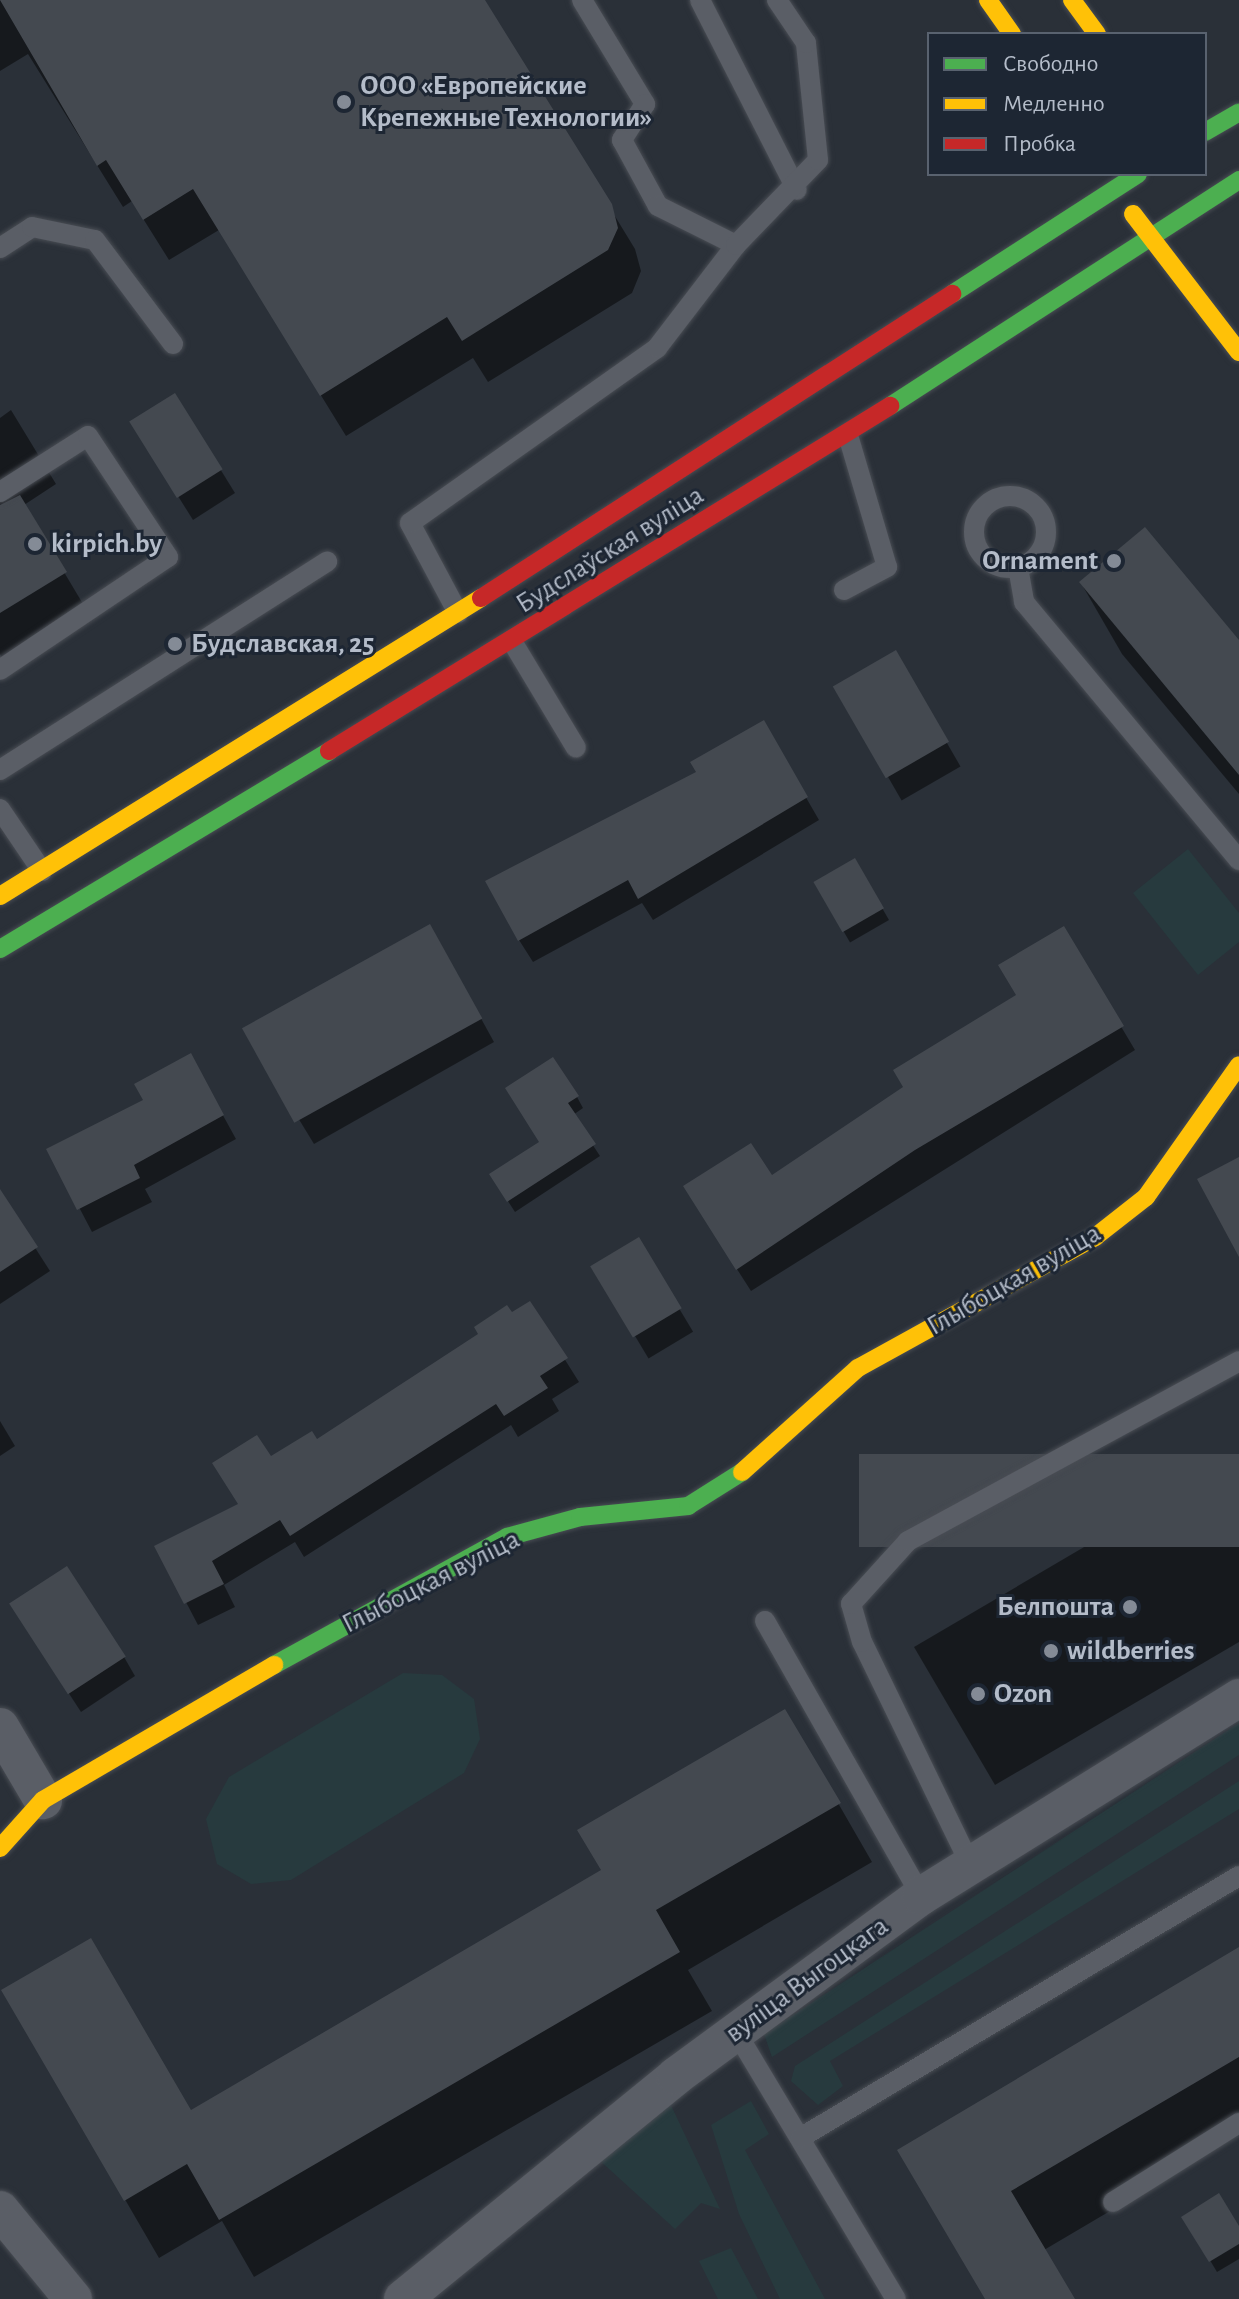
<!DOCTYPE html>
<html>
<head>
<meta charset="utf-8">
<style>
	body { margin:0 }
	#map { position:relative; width:1239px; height:2299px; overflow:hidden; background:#2a3038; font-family:"Alegreya Sans",sans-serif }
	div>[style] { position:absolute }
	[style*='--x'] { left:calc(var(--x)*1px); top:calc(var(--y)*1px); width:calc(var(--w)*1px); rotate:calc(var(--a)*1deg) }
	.green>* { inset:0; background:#273a3e }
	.shadow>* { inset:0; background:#0007; transform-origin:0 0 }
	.building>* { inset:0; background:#444950; transform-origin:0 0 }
	.roads { filter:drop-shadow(0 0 2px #484c53) drop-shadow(0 0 2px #484c53) }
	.lane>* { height:20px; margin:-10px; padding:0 10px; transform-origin:10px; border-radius:10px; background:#5a5e66 }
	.lane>.ring { margin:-10px; padding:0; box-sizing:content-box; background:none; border:20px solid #5a5e66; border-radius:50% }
	.street>* { height:38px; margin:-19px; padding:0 19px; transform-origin:19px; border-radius:19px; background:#5a5e66 }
	.fast>* { height:18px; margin:-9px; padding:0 9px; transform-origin:9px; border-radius:9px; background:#4caf50 }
	.slow>* { height:18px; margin:-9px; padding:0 9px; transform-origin:9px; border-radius:9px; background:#ffc107 }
	.jam>* { height:18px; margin:-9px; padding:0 9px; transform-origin:9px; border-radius:9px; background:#c62828 }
	.dots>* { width:22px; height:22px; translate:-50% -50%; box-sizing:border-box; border:4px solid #1d2633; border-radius:50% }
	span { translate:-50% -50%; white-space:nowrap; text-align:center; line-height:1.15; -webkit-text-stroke:6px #1d2633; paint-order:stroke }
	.poi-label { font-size:28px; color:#b4bcc9; font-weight:700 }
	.left { translate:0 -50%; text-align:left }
	.right { translate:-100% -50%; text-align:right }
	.street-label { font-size:28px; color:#b4bcc9 }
	.legend { position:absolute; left:927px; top:32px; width:280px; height:144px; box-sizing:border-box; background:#1d2633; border:2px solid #59626f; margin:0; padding:10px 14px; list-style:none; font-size:24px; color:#b4bcc9 }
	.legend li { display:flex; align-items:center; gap:16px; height:40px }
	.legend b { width:40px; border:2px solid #59626f }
</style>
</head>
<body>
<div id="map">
	<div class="green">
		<div style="clip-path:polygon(1188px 849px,1239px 913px,1239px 942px,1198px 975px,1133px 893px)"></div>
		<div style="clip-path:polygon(403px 1673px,442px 1675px,474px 1699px,480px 1739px,464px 1773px,291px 1880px,251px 1884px,217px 1864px,206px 1819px,229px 1777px)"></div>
		<div style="clip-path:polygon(1239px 1723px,1239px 1755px,772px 2057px,764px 2034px)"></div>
		<div style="clip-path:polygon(1239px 1781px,1239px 1809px,830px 2061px,843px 2086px,818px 2105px,791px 2081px,795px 2066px)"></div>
		<div style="clip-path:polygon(669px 2101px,720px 2209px,701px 2203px,675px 2229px,597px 2158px)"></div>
		<div style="clip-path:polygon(751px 2101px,769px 2134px,745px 2150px,825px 2299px,780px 2299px,739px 2214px,711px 2125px)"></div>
		<div style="clip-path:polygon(731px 2248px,758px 2299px,718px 2299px,699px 2261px)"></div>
	</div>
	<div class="shadow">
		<div style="clip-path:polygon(0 0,483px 0,635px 249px,641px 271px,632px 293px,488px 382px,473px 358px,346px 436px,219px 230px,169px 260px,132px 201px,123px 207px,28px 54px,0 71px)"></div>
		<div style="clip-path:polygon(175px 396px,235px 493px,193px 520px,146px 445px)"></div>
		<div style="clip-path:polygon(11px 410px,56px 484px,24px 505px,89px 614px,6px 664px,0 654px,0 418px)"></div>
		<div style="clip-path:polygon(1081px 583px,1239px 643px,1239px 794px,1122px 654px)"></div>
		<div style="left:895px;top:653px;width:131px;height:68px;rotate:60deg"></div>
		<div style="clip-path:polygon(763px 723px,819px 820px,653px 920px,642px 903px,533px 962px,519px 940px)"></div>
		<div style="left:855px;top:861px;width:68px;height:45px;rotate:60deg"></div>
		<div style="clip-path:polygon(430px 926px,494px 1042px,314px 1144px,256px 1049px)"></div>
		<div style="clip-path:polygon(1063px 929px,1135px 1050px,751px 1291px,699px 1210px,771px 1178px,905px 1088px,1018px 996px)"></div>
		<div style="clip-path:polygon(203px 1079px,236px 1139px,145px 1189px,152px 1202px,92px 1232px,49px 1150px)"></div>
		<div style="clip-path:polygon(577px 1097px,583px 1108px,573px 1115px,600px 1156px,515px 1212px,498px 1186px,541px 1143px,514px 1100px)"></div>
		<div style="clip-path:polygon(0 1193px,50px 1271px,0 1304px)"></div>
		<div style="left:638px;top:1240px;width:107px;height:52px;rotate:59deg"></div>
		<div style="clip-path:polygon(530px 1304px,579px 1382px,552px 1399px,559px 1411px,518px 1437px,511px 1425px,304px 1557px,295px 1542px,224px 1585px,235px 1607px,198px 1625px,157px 1547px,240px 1505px,271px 1459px,317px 1442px)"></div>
		<div style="clip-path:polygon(0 1421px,15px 1446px,0 1456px)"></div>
		<div style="clip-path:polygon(1239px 1456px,1239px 1642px,995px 1785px,914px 1647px)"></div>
		<div style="clip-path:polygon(23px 1623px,124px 1657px,135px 1676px,81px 1712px)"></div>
		<div style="clip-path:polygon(785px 1711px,872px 1862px,688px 1970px,712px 2011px,254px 2277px,222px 2221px,159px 2258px,4px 1991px,190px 2112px,603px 1871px)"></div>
		<div style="clip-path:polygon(1239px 1950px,1239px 2135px,1044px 2250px,1073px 2299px,986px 2299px,933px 2209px)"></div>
		<div style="clip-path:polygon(1184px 2217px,1239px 2230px,1239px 2259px,1217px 2272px)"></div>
	</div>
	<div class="building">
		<div style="clip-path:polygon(0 0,485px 0,612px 204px,618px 228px,608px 250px,462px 341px,447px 317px,320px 396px,193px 189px,143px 220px,106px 160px,97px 166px)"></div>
		<div style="left:175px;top:393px;width:90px;height:54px;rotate:58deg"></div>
		<div style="clip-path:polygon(20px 495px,67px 572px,0 613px,0 505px)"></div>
		<div style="clip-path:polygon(1145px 527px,1239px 640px,1239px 775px,1079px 582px)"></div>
		<div style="left:896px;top:650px;width:106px;height:73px;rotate:60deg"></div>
		<div style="clip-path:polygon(764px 720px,808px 797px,638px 899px,628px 880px,518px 941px,485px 881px,696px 772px,690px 762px)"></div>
		<div style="left:855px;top:858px;width:58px;height:48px;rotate:60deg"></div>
		<div style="left:430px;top:924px;width:108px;height:215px;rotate:61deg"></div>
		<div style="clip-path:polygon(1064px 926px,1124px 1026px,915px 1150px,736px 1270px,683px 1186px,751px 1143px,772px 1175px,903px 1087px,893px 1070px,1016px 995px,998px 965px)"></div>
		<div style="clip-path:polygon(191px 1053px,224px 1115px,134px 1165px,140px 1178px,77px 1210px,46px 1149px,143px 1100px,134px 1084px)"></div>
		<div style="clip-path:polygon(553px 1057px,579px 1096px,568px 1103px,596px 1144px,507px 1202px,489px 1174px,539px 1142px,505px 1088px)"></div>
		<div style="clip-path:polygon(1239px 1157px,1239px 1257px,1197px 1179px)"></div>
		<div style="clip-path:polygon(0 1189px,38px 1247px,0 1272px)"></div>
		<div style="left:639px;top:1237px;width:83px;height:57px;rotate:59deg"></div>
		<div style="clip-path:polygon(530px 1301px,568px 1358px,540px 1376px,548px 1388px,504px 1416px,496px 1404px,290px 1536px,280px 1520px,212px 1561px,224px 1584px,184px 1604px,154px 1546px,238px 1504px,212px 1463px,257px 1435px,271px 1456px,312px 1431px,317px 1439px,478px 1334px,474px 1327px,507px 1305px,512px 1312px)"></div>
		<div style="left:1239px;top:1454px;width:93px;height:380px;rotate:90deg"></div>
		<div style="left:67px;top:1566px;width:108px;height:69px;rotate:57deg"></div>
		<div style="clip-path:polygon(785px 1709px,841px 1803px,656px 1910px,680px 1952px,219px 2220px,187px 2164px,124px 2201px,1px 1990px,91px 1938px,191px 2110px,601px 1870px,577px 1830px)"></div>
		<div style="clip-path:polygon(1239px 1947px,1239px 2057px,1011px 2191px,1075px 2299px,985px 2299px,897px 2150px)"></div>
		<div style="clip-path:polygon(1219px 2193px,1239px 2226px,1239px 2244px,1209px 2262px,1181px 2217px)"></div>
	</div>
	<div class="roads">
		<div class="lane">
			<div style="--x:582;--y:0;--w:122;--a:58.8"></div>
			<div style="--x:645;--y:104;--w:43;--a:122.6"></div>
			<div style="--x:622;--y:140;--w:75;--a:61.4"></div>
			<div style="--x:658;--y:206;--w:87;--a:26.6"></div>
			<div style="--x:700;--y:0;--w:213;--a:63"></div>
			<div style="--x:0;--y:248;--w:38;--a:-33"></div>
			<div style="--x:32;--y:227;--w:64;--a:11.7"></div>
			<div style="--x:95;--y:240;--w:130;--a:53.1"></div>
			<div style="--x:0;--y:492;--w:104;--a:-32.5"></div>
			<div style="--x:88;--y:436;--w:145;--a:56.5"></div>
			<div style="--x:168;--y:557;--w:202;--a:146.1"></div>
			<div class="ring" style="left:974px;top:496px;width:52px;height:52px"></div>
			<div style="--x:1018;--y:567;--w:36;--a:80"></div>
			<div style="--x:1024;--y:602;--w:336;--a:50.2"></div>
			<div style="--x:844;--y:590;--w:49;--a:-28.1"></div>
			<div style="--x:887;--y:567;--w:138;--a:-106.5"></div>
			<div style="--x:458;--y:613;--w:102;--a:-118.1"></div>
			<div style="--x:410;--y:523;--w:303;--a:-35.3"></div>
			<div style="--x:657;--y:348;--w:130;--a:-52.5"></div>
			<div style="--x:736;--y:245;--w:118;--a:-46"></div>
			<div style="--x:818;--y:160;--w:118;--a:-95.9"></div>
			<div style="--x:806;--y:43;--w:52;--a:-124"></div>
			<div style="--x:513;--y:643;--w:122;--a:59"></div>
			<div style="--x:0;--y:770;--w:388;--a:-32.5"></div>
			<div style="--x:0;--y:809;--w:75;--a:55.9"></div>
			<div style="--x:765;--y:1621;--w:316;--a:60.4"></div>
			<div style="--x:971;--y:1866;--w:249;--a:-115.9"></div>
			<div style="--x:862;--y:1642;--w:40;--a:-106"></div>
			<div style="--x:851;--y:1604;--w:85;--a:-47.9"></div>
			<div style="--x:908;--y:1541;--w:377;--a:-28.5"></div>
			<div style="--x:736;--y:2032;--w:311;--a:59.1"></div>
			<div style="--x:800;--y:2138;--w:511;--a:-30.83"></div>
			<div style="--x:1113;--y:2202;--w:149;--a:-32.1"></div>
		</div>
		<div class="street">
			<div style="--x:0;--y:1727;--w:85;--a:59.5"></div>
			<div style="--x:0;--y:2210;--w:115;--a:50.6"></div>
			<div style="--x:403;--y:2299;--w:353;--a:-39.2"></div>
			<div style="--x:676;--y:2076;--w:304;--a:-36.3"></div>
			<div style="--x:921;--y:1896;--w:375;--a:-31.9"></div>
		</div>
		<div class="fast">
			<div style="--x:1205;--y:132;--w:39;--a:-30"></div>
			<div style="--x:952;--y:294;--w:221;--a:-32.8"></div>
			<div style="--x:890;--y:406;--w:416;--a:-32.9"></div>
			<div style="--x:0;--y:949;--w:384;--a:-31"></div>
			<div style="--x:274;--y:1665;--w:266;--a:-28.8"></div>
			<div style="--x:507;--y:1537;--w:76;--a:-15.3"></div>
			<div style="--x:580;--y:1517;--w:109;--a:-5.8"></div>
			<div style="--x:688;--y:1506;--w:64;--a:-32.2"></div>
		</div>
		<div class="slow">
			<div style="--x:988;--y:0;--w:42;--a:54.8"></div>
			<div style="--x:1072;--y:0;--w:42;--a:53.7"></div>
			<div style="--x:1133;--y:214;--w:174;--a:52.5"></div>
			<div style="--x:0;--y:896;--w:566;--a:-31.78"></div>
			<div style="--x:742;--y:1472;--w:156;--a:-41.9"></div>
			<div style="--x:858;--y:1368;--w:271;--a:-28.9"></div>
			<div style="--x:1095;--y:1237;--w:65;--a:-38.1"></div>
			<div style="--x:1146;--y:1197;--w:161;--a:-54.8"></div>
			<div style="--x:0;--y:1848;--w:64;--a:-48.1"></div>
			<div style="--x:43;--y:1800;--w:268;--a:-30.3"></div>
		</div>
		<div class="jam">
			<div style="--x:481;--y:598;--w:561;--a:-32.84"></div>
			<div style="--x:329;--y:751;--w:659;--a:-31.59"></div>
		</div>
	</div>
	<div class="dots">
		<div style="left:344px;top:102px;background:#848b96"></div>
		<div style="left:35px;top:544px;background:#848b96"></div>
		<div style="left:1114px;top:561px;background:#848b96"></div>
		<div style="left:175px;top:644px;background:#848b96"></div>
		<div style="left:1130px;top:1607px;background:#848b96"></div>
		<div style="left:1051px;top:1651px;background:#848b96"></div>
		<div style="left:978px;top:1694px;background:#848b96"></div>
	</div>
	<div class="poi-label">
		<span class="left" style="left:360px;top:102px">ООО «Европейские<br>Крепежные Технологии»</span>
		<span class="left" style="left:51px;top:544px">kirpich.by</span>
		<span class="right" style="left:1098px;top:561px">Ornament</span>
		<span class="left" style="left:191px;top:644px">Будславская, 25</span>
		<span class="right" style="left:1114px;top:1607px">Белпошта</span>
		<span class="left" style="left:1067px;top:1651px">wildberries</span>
		<span class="left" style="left:994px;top:1694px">Ozon</span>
	</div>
	<div class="street-label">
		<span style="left:610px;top:550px;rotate:-32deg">Будслаўская вуліца</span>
		<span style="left:1014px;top:1280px;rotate:-30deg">Глыбоцкая вуліца</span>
		<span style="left:431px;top:1582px;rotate:-27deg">Глыбоцкая вуліца</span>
		<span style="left:807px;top:1980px;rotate:-36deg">вуліца Выгоцкага</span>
	</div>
	<ul class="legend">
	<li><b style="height:10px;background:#4caf50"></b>Свободно</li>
	<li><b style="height:10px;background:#ffc107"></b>Медленно</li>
	<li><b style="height:10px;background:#c62828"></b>Пробка</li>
	</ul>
</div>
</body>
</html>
